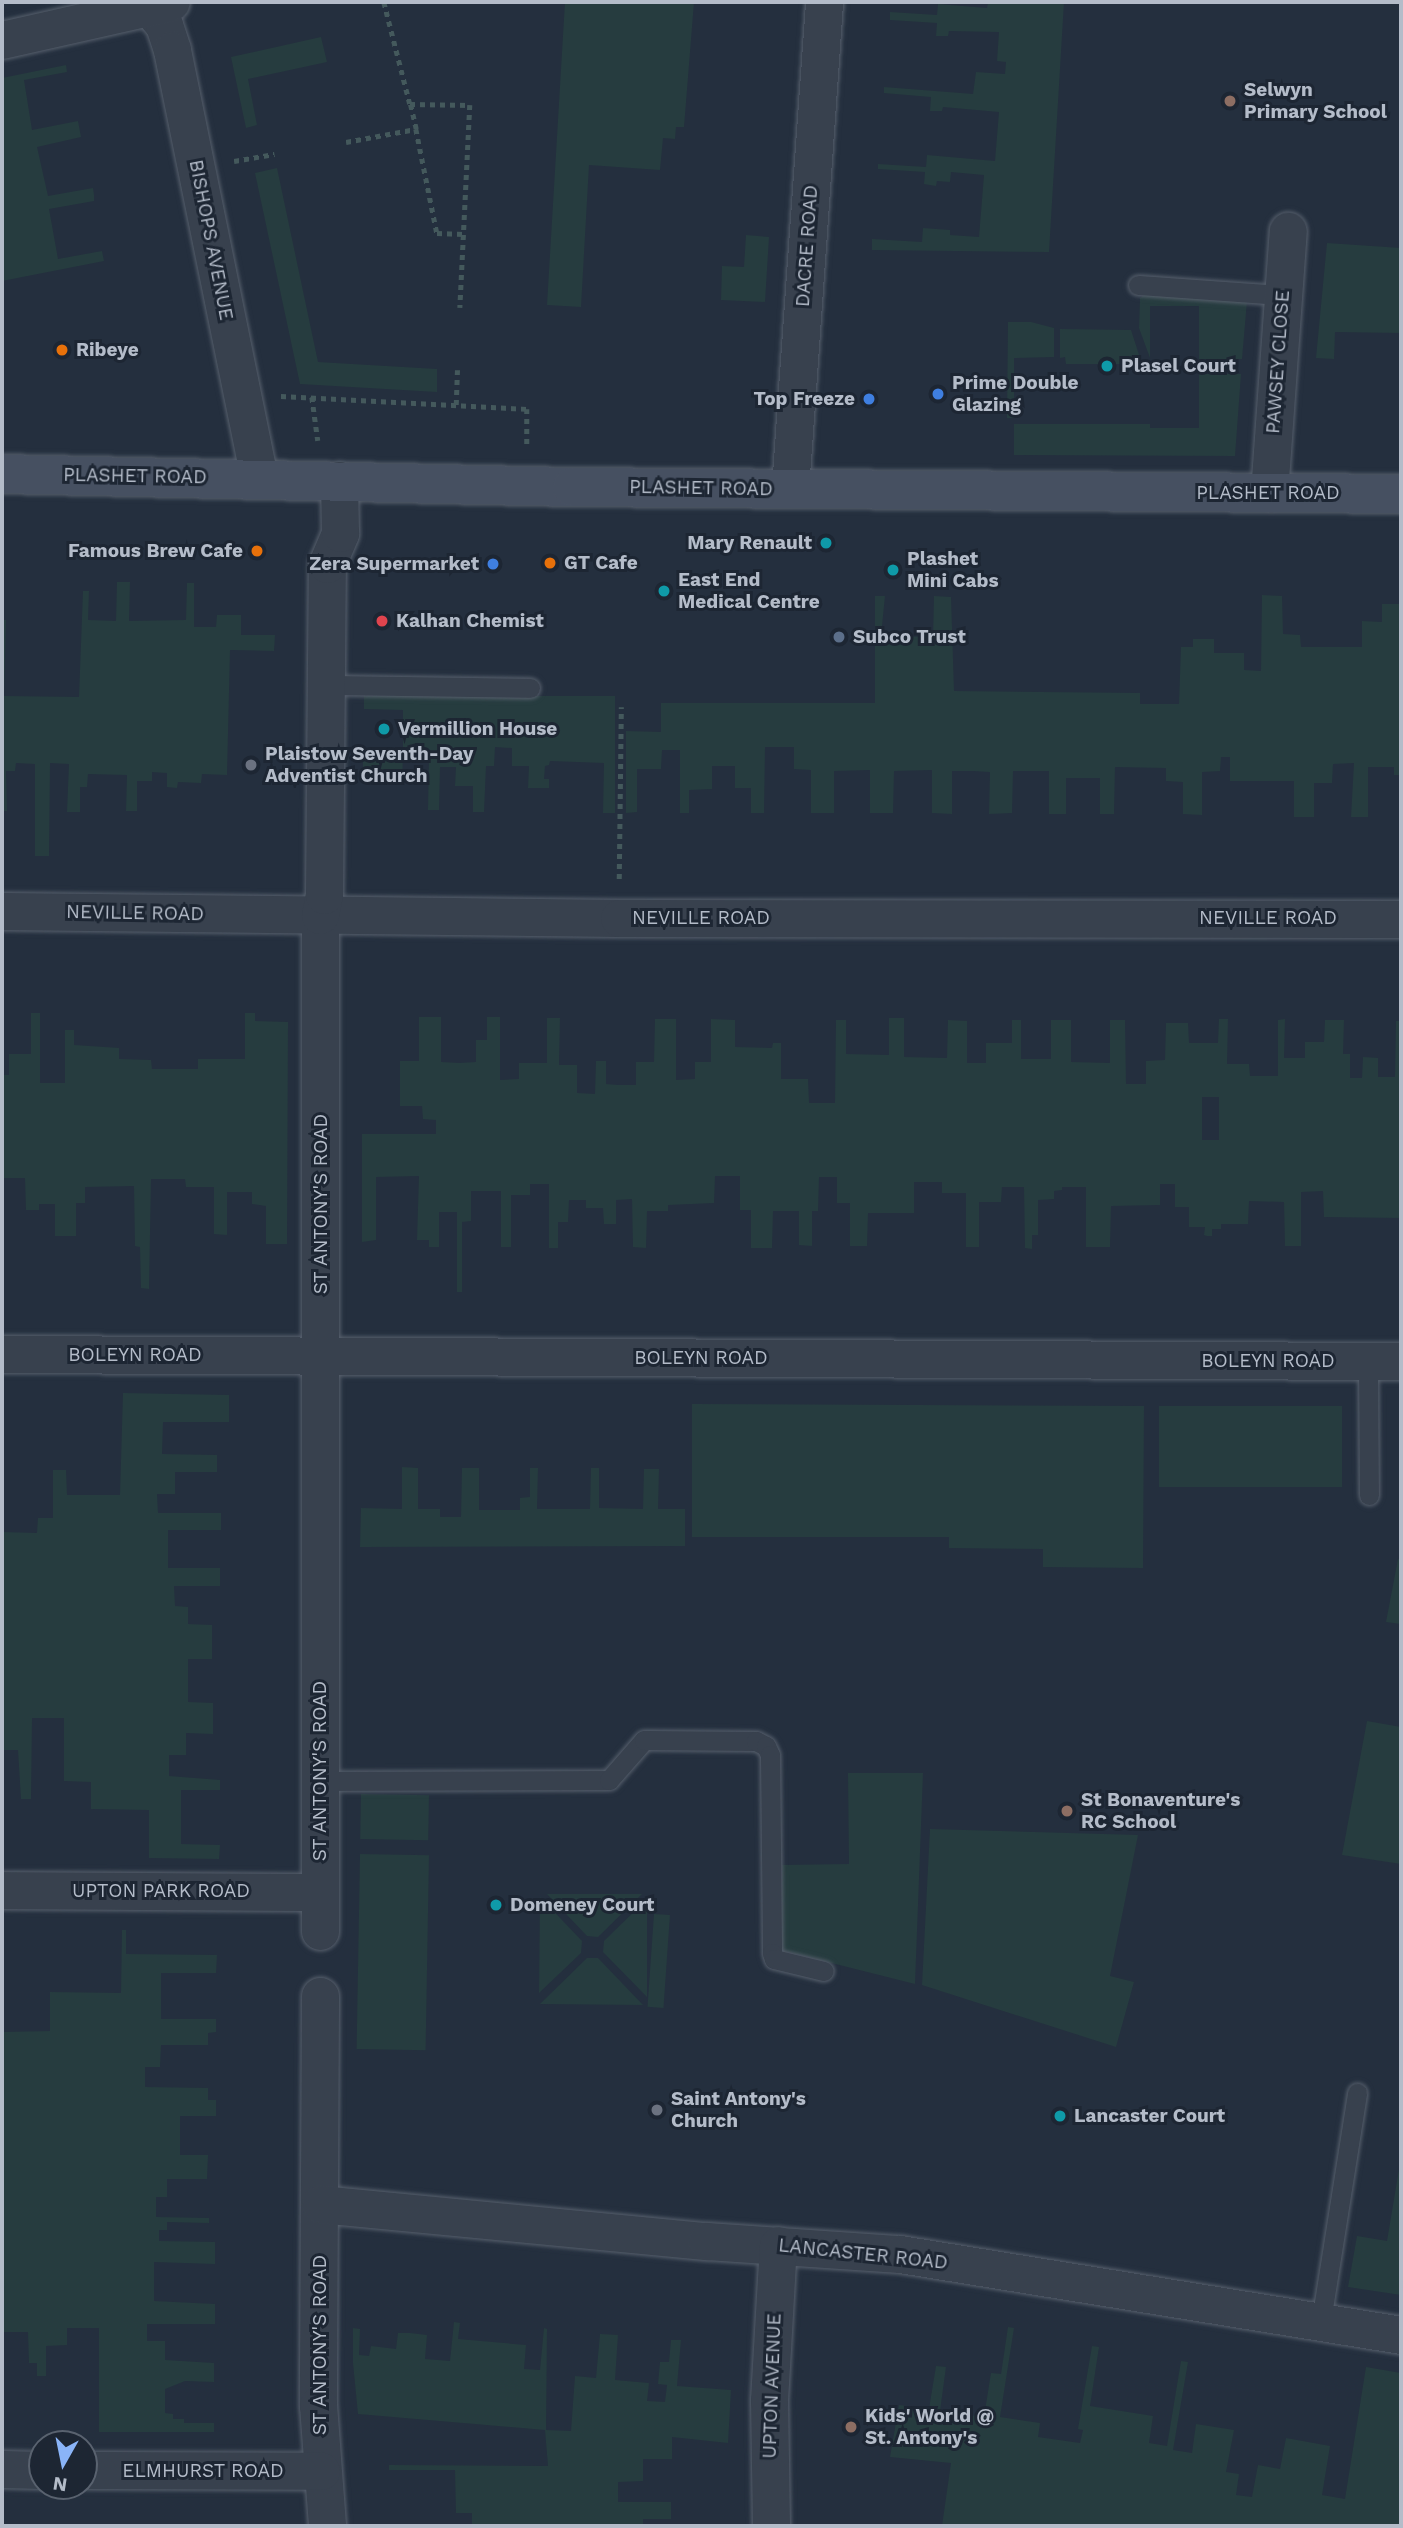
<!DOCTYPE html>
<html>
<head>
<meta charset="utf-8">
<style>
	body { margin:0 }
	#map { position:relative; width:1403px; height:2528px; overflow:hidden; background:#242f3e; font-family:"Work Sans",sans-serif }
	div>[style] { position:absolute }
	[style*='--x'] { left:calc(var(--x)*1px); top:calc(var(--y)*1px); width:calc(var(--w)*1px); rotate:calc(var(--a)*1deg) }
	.green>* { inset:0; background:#263c3f; transform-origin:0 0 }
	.path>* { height:4.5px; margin-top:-2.25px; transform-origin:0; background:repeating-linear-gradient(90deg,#44595c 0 5px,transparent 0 10px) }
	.roads { filter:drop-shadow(0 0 2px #565f6c) drop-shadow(0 0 2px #565f6c) }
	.service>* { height:19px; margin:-9.5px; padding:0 9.5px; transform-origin:9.5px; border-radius:9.5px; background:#38414e }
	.minor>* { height:37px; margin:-18.5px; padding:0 18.5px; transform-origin:18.5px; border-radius:18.5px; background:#38414e }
	.secondary>* { height:38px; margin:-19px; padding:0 19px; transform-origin:19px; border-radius:19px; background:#465061 }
	.dots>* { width:19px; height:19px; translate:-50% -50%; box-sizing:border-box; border:4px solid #1d2633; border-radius:50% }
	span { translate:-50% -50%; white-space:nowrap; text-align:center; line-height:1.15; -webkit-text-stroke:6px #1d2633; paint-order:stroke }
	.poi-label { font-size:19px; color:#b4bcc9; font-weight:700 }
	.left { translate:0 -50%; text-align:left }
	.right { translate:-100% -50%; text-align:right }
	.street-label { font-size:19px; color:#b4bcc9 }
	.frame { position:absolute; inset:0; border:4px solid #b4bcc9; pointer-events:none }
	.north { position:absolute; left:28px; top:2430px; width:70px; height:70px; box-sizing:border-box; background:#1d2633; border:2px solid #59626f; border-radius:50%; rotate:189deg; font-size:19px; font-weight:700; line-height:28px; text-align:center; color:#b4bcc9 }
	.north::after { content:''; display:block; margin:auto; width:24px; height:32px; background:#8ab4f8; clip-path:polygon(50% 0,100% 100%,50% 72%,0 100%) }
</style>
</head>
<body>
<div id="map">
	<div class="green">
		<div style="clip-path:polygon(565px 2px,694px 2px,684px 127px,676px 127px,675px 139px,663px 138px,660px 170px,589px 165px,581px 307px,547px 305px)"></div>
		<div style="clip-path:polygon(988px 2px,1064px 2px,1049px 252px,872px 250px,872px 239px,922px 242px,923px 228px,950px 230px,950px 235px,979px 237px,984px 175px,951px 172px,950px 182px,937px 181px,936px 186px,924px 184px,925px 172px,878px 169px,878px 164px,926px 167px,927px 155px,995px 161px,999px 112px,943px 107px,942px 111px,930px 111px,931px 97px,884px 93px,884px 87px,973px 94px,976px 72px,1005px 74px,1006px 62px,997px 61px,999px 32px,949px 31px,948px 36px,936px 36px,937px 23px,890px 20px,890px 12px,937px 15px,938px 4px,987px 8px)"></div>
		<div style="clip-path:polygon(321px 37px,327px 62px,248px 79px,257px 125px,246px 128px,231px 57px)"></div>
		<div style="clip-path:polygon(66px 65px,67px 72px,24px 80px,32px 130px,78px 121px,81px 137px,37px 147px,48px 196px,93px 188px,94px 195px,94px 201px,49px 209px,58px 259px,102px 251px,104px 261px,2px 281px,2px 78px)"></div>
		<div style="clip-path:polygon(277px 168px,318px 362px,437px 369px,437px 392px,300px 384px,255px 173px)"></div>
		<div style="clip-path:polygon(746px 235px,769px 237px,765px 302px,721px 300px,722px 266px,744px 267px)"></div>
		<div style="clip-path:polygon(1327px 243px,1401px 248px,1401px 333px,1335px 332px,1334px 359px,1316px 358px)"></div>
		<div style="clip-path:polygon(1149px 292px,1247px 301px,1242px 359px,1199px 359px,1199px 306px,1150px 306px,1150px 358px,1139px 328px,1140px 298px)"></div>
		<div style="clip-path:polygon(1008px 322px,1031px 322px,1054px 328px,1054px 357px,1014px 358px,1014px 418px,1007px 418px)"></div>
		<div style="clip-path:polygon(1060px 329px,1131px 330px,1142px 364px,1066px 364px,1065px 357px,1060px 358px)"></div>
		<div style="clip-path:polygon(1199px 374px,1241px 374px,1235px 456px,1014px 455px,1014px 424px,1150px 424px,1150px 428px,1199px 428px)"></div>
		<div style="clip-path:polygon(117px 582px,130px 582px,129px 621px,186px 620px,187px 583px,194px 583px,194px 627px,216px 627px,217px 615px,241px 615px,241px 635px,275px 635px,274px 651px,230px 650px,227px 775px,202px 774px,201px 783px,178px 782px,177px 788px,167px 787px,167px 773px,152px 772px,152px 781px,137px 781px,137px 811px,126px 811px,127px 775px,88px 774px,87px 787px,80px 787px,80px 812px,67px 812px,69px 764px,50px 763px,49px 856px,35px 856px,35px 764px,16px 763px,15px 771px,6px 771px,7px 811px,2px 811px,2px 620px,6px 620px,4px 696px,79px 697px,83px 591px,89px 591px,88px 620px,116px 621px)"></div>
		<div style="clip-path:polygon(1262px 595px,1282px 596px,1283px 634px,1300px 635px,1301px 647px,1362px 647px,1362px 621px,1382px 622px,1382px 604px,1401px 604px,1401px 775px,1394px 775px,1394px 767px,1368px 767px,1368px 817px,1351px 817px,1354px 763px,1333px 764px,1332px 783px,1314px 783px,1314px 817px,1294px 817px,1294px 781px,1230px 781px,1230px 757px,1221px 757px,1220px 771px,1202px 772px,1202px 815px,1183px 814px,1183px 782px,1166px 781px,1166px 768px,1115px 767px,1114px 814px,1100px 814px,1100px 778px,1066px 778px,1066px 814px,1049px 814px,1049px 771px,1013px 771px,1012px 813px,989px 814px,990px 772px,973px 771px,952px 771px,952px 814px,932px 813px,932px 770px,894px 771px,893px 813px,870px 813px,870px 770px,834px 771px,834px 813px,811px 813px,811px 770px,794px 769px,794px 747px,765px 747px,764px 813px,751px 813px,751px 788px,735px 788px,735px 766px,712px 766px,712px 789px,689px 790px,689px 813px,680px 813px,680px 750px,662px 750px,661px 769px,637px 769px,637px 812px,626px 813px,626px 731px,661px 732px,661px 703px,875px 703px,875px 596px,885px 596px,881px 636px,933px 637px,934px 596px,951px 597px,954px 691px,1140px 693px,1140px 704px,1179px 704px,1181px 647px,1193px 647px,1193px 639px,1214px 639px,1214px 653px,1244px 653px,1244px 670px,1261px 671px)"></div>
		<div style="clip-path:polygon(364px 696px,615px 696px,615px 813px,603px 813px,604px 763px,550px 761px,549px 765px,545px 766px,544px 779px,549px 779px,549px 788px,528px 788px,529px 766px,512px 766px,512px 748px,495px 747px,494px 766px,486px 766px,484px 812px,473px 812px,473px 786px,455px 786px,456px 767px,440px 767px,439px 810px,428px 810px,429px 756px,403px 756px,402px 781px,380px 781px,380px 768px,363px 768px,363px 749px,403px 749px,403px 710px,364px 709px)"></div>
		<div style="clip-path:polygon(31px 1013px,40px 1013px,40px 1083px,65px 1083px,65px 1030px,74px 1030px,74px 1045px,119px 1048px,119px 1059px,151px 1060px,152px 1069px,198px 1069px,198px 1059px,245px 1059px,245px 1013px,255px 1013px,255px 1021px,288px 1022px,287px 1244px,266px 1244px,266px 1206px,252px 1204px,252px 1192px,227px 1192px,227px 1235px,214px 1234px,214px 1187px,186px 1187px,185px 1179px,151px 1179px,149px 1289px,141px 1288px,140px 1247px,135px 1246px,134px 1186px,85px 1187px,85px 1203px,76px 1203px,76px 1236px,55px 1236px,55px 1204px,39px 1204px,39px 1210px,26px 1210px,25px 1178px,2px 1178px,2px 1075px,9px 1075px,9px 1054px,31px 1054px)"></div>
		<div style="clip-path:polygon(evenodd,419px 1017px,441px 1017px,441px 1062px,459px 1063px,476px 1062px,476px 1040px,487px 1040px,487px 1017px,500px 1017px,500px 1080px,519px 1079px,519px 1063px,547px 1063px,547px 1018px,560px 1018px,559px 1065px,577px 1065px,577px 1093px,595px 1094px,596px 1061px,606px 1061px,606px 1084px,618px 1085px,636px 1085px,636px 1062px,654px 1062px,655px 1019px,676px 1019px,676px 1080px,695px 1079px,695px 1062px,711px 1062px,711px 1019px,735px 1020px,735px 1047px,772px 1048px,773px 1043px,781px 1043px,781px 1079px,808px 1079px,809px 1103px,835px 1103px,836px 1020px,846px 1020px,846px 1054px,889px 1055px,889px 1018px,904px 1018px,904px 1057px,947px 1058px,948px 1020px,967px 1021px,967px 1063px,986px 1063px,986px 1043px,1012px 1043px,1012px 1020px,1021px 1020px,1021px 1059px,1051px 1059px,1051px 1020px,1071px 1020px,1071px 1062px,1110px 1063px,1110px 1020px,1125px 1020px,1126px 1084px,1146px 1084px,1146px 1061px,1165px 1060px,1166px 1023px,1188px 1023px,1189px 1043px,1218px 1043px,1219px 1019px,1228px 1019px,1227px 1064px,1249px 1064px,1250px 1076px,1278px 1076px,1278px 1020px,1285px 1019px,1284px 1058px,1305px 1058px,1305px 1042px,1324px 1042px,1325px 1020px,1344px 1020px,1343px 1054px,1350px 1054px,1350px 1078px,1362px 1078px,1363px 1057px,1378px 1058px,1378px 1077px,1395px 1077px,1396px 1021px,1401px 1021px,1401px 1218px,1324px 1217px,1323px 1191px,1301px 1192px,1301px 1246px,1285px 1246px,1284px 1202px,1249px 1201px,1248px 1224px,1221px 1224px,1221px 1229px,1212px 1229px,1212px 1236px,1207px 1236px,1204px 1235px,1205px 1227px,1189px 1227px,1189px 1207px,1175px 1207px,1175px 1184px,1160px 1184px,1160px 1205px,1111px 1206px,1110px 1247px,1086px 1247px,1086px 1187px,1062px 1187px,1062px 1190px,1054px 1191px,1054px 1199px,1038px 1200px,1038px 1235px,1032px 1235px,1032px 1249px,1025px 1248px,1024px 1187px,1002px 1187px,1001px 1202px,979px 1202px,979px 1247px,966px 1247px,966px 1193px,942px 1193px,942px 1182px,914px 1182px,914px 1213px,868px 1213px,867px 1246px,850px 1246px,850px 1203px,837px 1203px,837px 1177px,819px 1177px,818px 1211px,812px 1211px,812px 1246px,799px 1245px,799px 1211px,773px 1211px,772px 1248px,751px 1248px,751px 1210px,740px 1210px,740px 1176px,715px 1176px,714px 1203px,668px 1205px,668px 1211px,647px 1211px,646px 1248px,633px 1247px,632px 1199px,616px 1200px,616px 1224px,604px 1224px,603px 1208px,586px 1208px,586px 1200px,569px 1200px,568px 1222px,558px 1222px,558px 1248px,549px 1248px,549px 1184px,530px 1184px,530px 1195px,511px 1195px,511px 1247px,501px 1247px,501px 1191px,471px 1191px,471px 1221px,462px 1222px,462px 1292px,457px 1292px,457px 1212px,439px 1212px,439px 1247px,429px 1247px,429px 1240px,417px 1240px,419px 1176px,376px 1177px,376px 1240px,362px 1242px,362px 1134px,436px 1134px,436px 1120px,423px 1119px,422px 1106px,400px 1106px,400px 1061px,419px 1061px,419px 1017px,1202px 1097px,1219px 1097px,1219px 1140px,1202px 1140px,1202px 1097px)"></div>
		<div style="clip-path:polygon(123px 1393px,229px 1395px,229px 1422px,163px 1422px,162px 1454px,217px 1455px,217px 1472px,175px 1472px,175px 1494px,157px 1494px,158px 1513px,221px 1513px,221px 1530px,168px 1530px,168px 1568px,220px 1568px,220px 1586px,174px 1586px,175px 1606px,188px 1607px,188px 1624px,212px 1625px,212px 1659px,188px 1659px,188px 1702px,213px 1703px,213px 1734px,186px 1733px,186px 1755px,169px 1755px,169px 1776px,220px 1780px,220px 1790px,181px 1790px,181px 1844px,220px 1845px,219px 1859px,149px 1858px,149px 1810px,91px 1809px,91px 1782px,64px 1781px,64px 1718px,32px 1718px,31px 1799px,21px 1799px,18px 1750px,2px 1750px,2px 1532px,37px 1533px,38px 1518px,53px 1518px,53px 1470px,66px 1470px,67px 1495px,120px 1495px)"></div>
		<div style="clip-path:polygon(692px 1404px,1144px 1406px,1143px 1568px,1043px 1567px,1043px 1549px,949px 1548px,949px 1537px,692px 1537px)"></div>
		<div style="left:1159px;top:1406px;width:183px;height:81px"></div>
		<div style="clip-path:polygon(402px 1467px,418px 1468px,418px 1509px,440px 1509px,440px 1517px,461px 1517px,462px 1468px,479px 1468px,479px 1510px,520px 1510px,520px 1498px,530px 1497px,530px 1468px,538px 1468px,537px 1509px,590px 1509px,591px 1468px,599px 1468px,599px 1508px,643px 1509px,644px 1469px,659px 1469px,658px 1509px,685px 1509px,685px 1546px,360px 1547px,361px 1508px,402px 1509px)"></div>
		<div style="clip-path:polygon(1398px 1559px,1401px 1560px,1401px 1624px,1386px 1622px)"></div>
		<div style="clip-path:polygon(1367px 1721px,1401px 1727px,1401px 1864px,1342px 1855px)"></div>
		<div style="clip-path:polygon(848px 1773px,923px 1773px,915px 1984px,780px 1950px,782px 1865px,849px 1864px)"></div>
		<div style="left:361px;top:1794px;width:68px;height:45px;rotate:1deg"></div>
		<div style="clip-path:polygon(930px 1829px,1138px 1835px,1110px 1976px,1134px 1982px,1116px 2047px,922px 1985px)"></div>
		<div style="left:360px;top:1854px;width:69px;height:195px;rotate:1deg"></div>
		<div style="clip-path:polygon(547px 1894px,642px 1894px,598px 1937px,587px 1936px)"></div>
		<div style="clip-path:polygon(540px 1897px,582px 1941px,581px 1953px,539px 1993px)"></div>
		<div style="clip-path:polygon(647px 1899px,647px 1997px,603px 1952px,604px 1941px)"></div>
		<div style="left:654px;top:1914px;width:16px;height:93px;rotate:4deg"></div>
		<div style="clip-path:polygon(122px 1930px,126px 1930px,126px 1954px,217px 1955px,216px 1973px,161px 1973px,161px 2019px,216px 2019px,216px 2032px,208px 2033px,208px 2045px,161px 2045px,160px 2067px,145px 2067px,145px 2087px,208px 2088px,208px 2100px,216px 2100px,216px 2116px,180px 2116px,180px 2155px,208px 2155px,207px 2179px,167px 2179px,167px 2197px,156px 2197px,156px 2217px,209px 2218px,209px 2223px,167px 2222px,167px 2230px,159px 2230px,159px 2241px,215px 2242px,215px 2264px,154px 2262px,154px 2301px,215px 2304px,215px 2324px,147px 2324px,147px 2341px,165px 2341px,165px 2360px,214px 2363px,214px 2382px,185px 2381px,165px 2389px,165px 2413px,173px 2414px,173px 2419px,184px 2419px,184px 2423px,214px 2423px,214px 2432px,99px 2432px,99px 2328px,67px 2328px,67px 2345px,46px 2346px,46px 2376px,37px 2376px,37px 2363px,29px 2363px,28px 2332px,2px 2332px,2px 1993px,4px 1993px,4px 2032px,50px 2031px,50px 1992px,121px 1993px)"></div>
		<div style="clip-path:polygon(587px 1958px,598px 1958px,643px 2005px,540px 2004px)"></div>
		<div style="clip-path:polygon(1401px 2157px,1401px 2295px,1348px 2287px,1357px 2236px,1387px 2241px)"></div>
		<div style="clip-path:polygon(454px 2322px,460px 2323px,458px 2339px,526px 2345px,524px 2369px,540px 2370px,544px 2328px,547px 2329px,546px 2430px,571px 2431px,575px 2376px,596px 2378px,600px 2334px,618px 2335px,615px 2380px,649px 2383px,647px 2401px,665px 2402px,667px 2385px,658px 2384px,660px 2362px,669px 2362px,671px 2340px,681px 2340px,677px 2386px,731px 2390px,728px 2443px,672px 2437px,672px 2459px,643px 2459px,643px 2481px,618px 2482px,618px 2502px,671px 2502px,671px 2519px,643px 2519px,643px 2526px,472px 2526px,472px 2513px,456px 2513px,455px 2470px,389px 2470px,389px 2465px,548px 2466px,545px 2430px,358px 2414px,353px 2363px,353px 2328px,360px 2329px,359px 2355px,369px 2356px,371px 2346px,396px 2349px,398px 2333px,410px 2333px,427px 2335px,425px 2359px,450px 2361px)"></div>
		<div style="clip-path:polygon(1008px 2327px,1014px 2328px,1000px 2417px,1040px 2423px,1038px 2437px,1080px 2443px,1083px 2430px,1078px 2429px,1092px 2346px,1099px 2347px,1090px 2406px,1153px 2416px,1149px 2443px,1167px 2446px,1181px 2361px,1188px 2362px,1173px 2450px,1192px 2453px,1196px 2424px,1234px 2430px,1226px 2472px,1239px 2474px,1236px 2495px,1252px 2497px,1258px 2465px,1280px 2469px,1286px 2438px,1330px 2446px,1322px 2495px,1345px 2499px,1366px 2367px,1401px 2373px,1401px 2526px,942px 2526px,951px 2463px,890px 2457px,899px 2405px,929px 2409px,936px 2366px,946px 2367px,940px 2411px,984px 2417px,991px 2373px,1001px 2374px)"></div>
	</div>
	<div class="path">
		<div style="--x:384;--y:2;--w:105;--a:75.7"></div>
		<div style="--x:410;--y:104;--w:60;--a:1"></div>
		<div style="--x:470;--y:105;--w:203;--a:92.8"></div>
		<div style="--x:416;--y:129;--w:106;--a:78.6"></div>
		<div style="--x:437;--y:233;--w:27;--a:2"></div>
		<div style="--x:346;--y:142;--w:71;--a:-10.5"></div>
		<div style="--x:416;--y:129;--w:26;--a:-103"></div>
		<div style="--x:234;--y:161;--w:41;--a:-9.9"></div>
		<div style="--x:281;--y:396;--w:246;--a:3"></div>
		<div style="--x:527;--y:409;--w:39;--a:90"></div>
		<div style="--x:312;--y:397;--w:44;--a:82.2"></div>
		<div style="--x:456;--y:405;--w:35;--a:-88"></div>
		<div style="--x:619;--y:879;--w:172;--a:-89.3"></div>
	</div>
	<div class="roads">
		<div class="service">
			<div style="--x:1138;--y:285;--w:144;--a:4"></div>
			<div style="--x:326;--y:685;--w:204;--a:0.8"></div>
			<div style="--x:1368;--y:1361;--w:134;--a:89.6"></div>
			<div style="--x:320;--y:1781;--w:289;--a:-0.2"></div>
			<div style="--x:609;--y:1780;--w:53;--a:-48.8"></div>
			<div style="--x:644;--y:1740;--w:112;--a:0.5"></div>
			<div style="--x:756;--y:1741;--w:11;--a:27"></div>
			<div style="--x:766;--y:1746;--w:10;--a:66"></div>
			<div style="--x:770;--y:1755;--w:198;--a:89.4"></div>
			<div style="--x:772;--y:1953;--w:6;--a:72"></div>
			<div style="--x:774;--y:1959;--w:51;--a:13.5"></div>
			<div style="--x:1321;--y:2321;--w:231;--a:-81"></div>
		</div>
		<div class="minor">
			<div style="--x:149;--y:7;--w:23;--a:50"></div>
			<div style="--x:164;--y:25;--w:26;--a:72"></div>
			<div style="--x:172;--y:50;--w:437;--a:78.5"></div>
			<div style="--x:2;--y:40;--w:173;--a:-12.7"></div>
			<div style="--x:790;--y:489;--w:488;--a:-86"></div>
			<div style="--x:1269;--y:493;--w:263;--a:-85.9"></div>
			<div style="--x:2;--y:911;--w:617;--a:0.65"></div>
			<div style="--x:619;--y:918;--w:782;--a:0.07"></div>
			<div style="--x:2;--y:1354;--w:1399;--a:0.29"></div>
			<div style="--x:2;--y:1890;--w:318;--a:0.4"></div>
			<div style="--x:320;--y:1931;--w:1016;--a:-90"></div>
			<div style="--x:320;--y:915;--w:20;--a:-79"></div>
			<div style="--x:324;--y:895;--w:331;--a:-89.5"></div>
			<div style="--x:327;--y:564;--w:34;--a:-67"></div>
			<div style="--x:340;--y:533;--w:53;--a:-91.1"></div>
			<div style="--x:320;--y:1996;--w:409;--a:90.3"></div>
			<div style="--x:318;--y:2405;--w:121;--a:85.7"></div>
			<div style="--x:320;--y:2204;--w:389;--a:5.5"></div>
			<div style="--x:707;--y:2241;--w:193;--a:3.9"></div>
			<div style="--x:900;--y:2254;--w:508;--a:9.18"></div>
			<div style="--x:2;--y:2469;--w:40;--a:1.4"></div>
			<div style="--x:84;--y:2470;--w:237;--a:0.2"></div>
			<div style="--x:771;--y:2526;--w:126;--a:-90.9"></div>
			<div style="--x:769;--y:2400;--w:155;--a:-86.7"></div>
		</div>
		<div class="secondary">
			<div style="--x:2;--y:474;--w:570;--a:1.31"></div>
			<div style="--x:572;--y:487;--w:829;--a:0.48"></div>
		</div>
	</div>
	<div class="dots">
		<div style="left:1230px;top:101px;background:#8d6e63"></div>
		<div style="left:62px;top:350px;background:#e8710a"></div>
		<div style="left:1107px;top:366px;background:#0f9aa8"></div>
		<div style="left:938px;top:394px;background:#3f7fe0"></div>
		<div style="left:869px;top:399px;background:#3f7fe0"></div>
		<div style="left:826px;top:543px;background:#0f9aa8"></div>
		<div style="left:257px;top:551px;background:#e8710a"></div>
		<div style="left:550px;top:563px;background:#e8710a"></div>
		<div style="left:493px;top:564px;background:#3f7fe0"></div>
		<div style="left:893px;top:570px;background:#0f9aa8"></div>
		<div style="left:664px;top:591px;background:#0f9aa8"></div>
		<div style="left:382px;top:621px;background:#e0444e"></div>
		<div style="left:839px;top:637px;background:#5c6f8a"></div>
		<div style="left:384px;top:729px;background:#0f9aa8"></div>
		<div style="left:251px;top:765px;background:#6b7280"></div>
		<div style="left:1067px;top:1811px;background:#8d6e63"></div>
		<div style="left:496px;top:1905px;background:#0f9aa8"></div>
		<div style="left:657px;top:2110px;background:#6b7280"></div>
		<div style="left:1060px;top:2116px;background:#0f9aa8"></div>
		<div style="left:851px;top:2427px;background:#8d6e63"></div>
	</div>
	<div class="poi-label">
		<span class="left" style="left:1244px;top:101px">Selwyn<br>Primary School</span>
		<span class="left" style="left:76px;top:350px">Ribeye</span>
		<span class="left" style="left:1121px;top:366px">Plasel Court</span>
		<span class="left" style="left:952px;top:394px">Prime Double<br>Glazing</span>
		<span class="right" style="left:855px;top:399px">Top Freeze</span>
		<span class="right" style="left:812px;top:543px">Mary Renault</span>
		<span class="right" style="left:243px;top:551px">Famous Brew Cafe</span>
		<span class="left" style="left:907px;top:570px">Plashet<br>Mini Cabs</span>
		<span class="left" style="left:564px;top:563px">GT Cafe</span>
		<span class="right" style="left:479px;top:564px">Zera Supermarket</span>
		<span class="left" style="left:678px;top:591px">East End<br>Medical Centre</span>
		<span class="left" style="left:396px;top:621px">Kalhan Chemist</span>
		<span class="left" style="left:853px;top:637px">Subco Trust</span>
		<span class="left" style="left:398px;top:729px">Vermillion House</span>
		<span class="left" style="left:265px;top:765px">Plaistow Seventh-Day<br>Adventist Church</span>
		<span class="left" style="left:1081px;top:1811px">St Bonaventure's<br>RC School</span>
		<span class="left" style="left:510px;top:1905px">Domeney Court</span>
		<span class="left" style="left:671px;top:2110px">Saint Antony's<br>Church</span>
		<span class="left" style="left:1074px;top:2116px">Lancaster Court</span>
		<span class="left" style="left:865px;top:2427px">Kids' World @<br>St. Antony's</span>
	</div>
	<div class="street-label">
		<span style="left:211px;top:240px;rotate:79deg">BISHOPS AVENUE</span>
		<span style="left:807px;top:246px;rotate:-86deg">DACRE ROAD</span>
		<span style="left:1278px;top:362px;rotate:-86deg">PAWSEY CLOSE</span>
		<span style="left:135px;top:476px;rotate:1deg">PLASHET ROAD</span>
		<span style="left:701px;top:488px;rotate:1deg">PLASHET ROAD</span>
		<span style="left:1268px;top:493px">PLASHET ROAD</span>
		<span style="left:135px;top:913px;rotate:1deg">NEVILLE ROAD</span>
		<span style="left:701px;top:918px">NEVILLE ROAD</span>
		<span style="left:1268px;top:918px">NEVILLE ROAD</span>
		<span style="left:321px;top:1204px;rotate:-90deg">ST ANTONY'S ROAD</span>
		<span style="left:135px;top:1355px">BOLEYN ROAD</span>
		<span style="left:701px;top:1358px">BOLEYN ROAD</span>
		<span style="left:1268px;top:1361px">BOLEYN ROAD</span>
		<span style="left:320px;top:1771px;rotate:-90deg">ST ANTONY'S ROAD</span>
		<span style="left:161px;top:1891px">UPTON PARK ROAD</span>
		<span style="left:863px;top:2254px;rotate:6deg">LANCASTER ROAD</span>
		<span style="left:320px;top:2345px;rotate:-90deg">ST ANTONY'S ROAD</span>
		<span style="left:772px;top:2386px;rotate:-88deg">UPTON AVENUE</span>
		<span style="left:203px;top:2471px">ELMHURST ROAD</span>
	</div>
	<div class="frame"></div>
	<div class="north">N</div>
</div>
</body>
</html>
